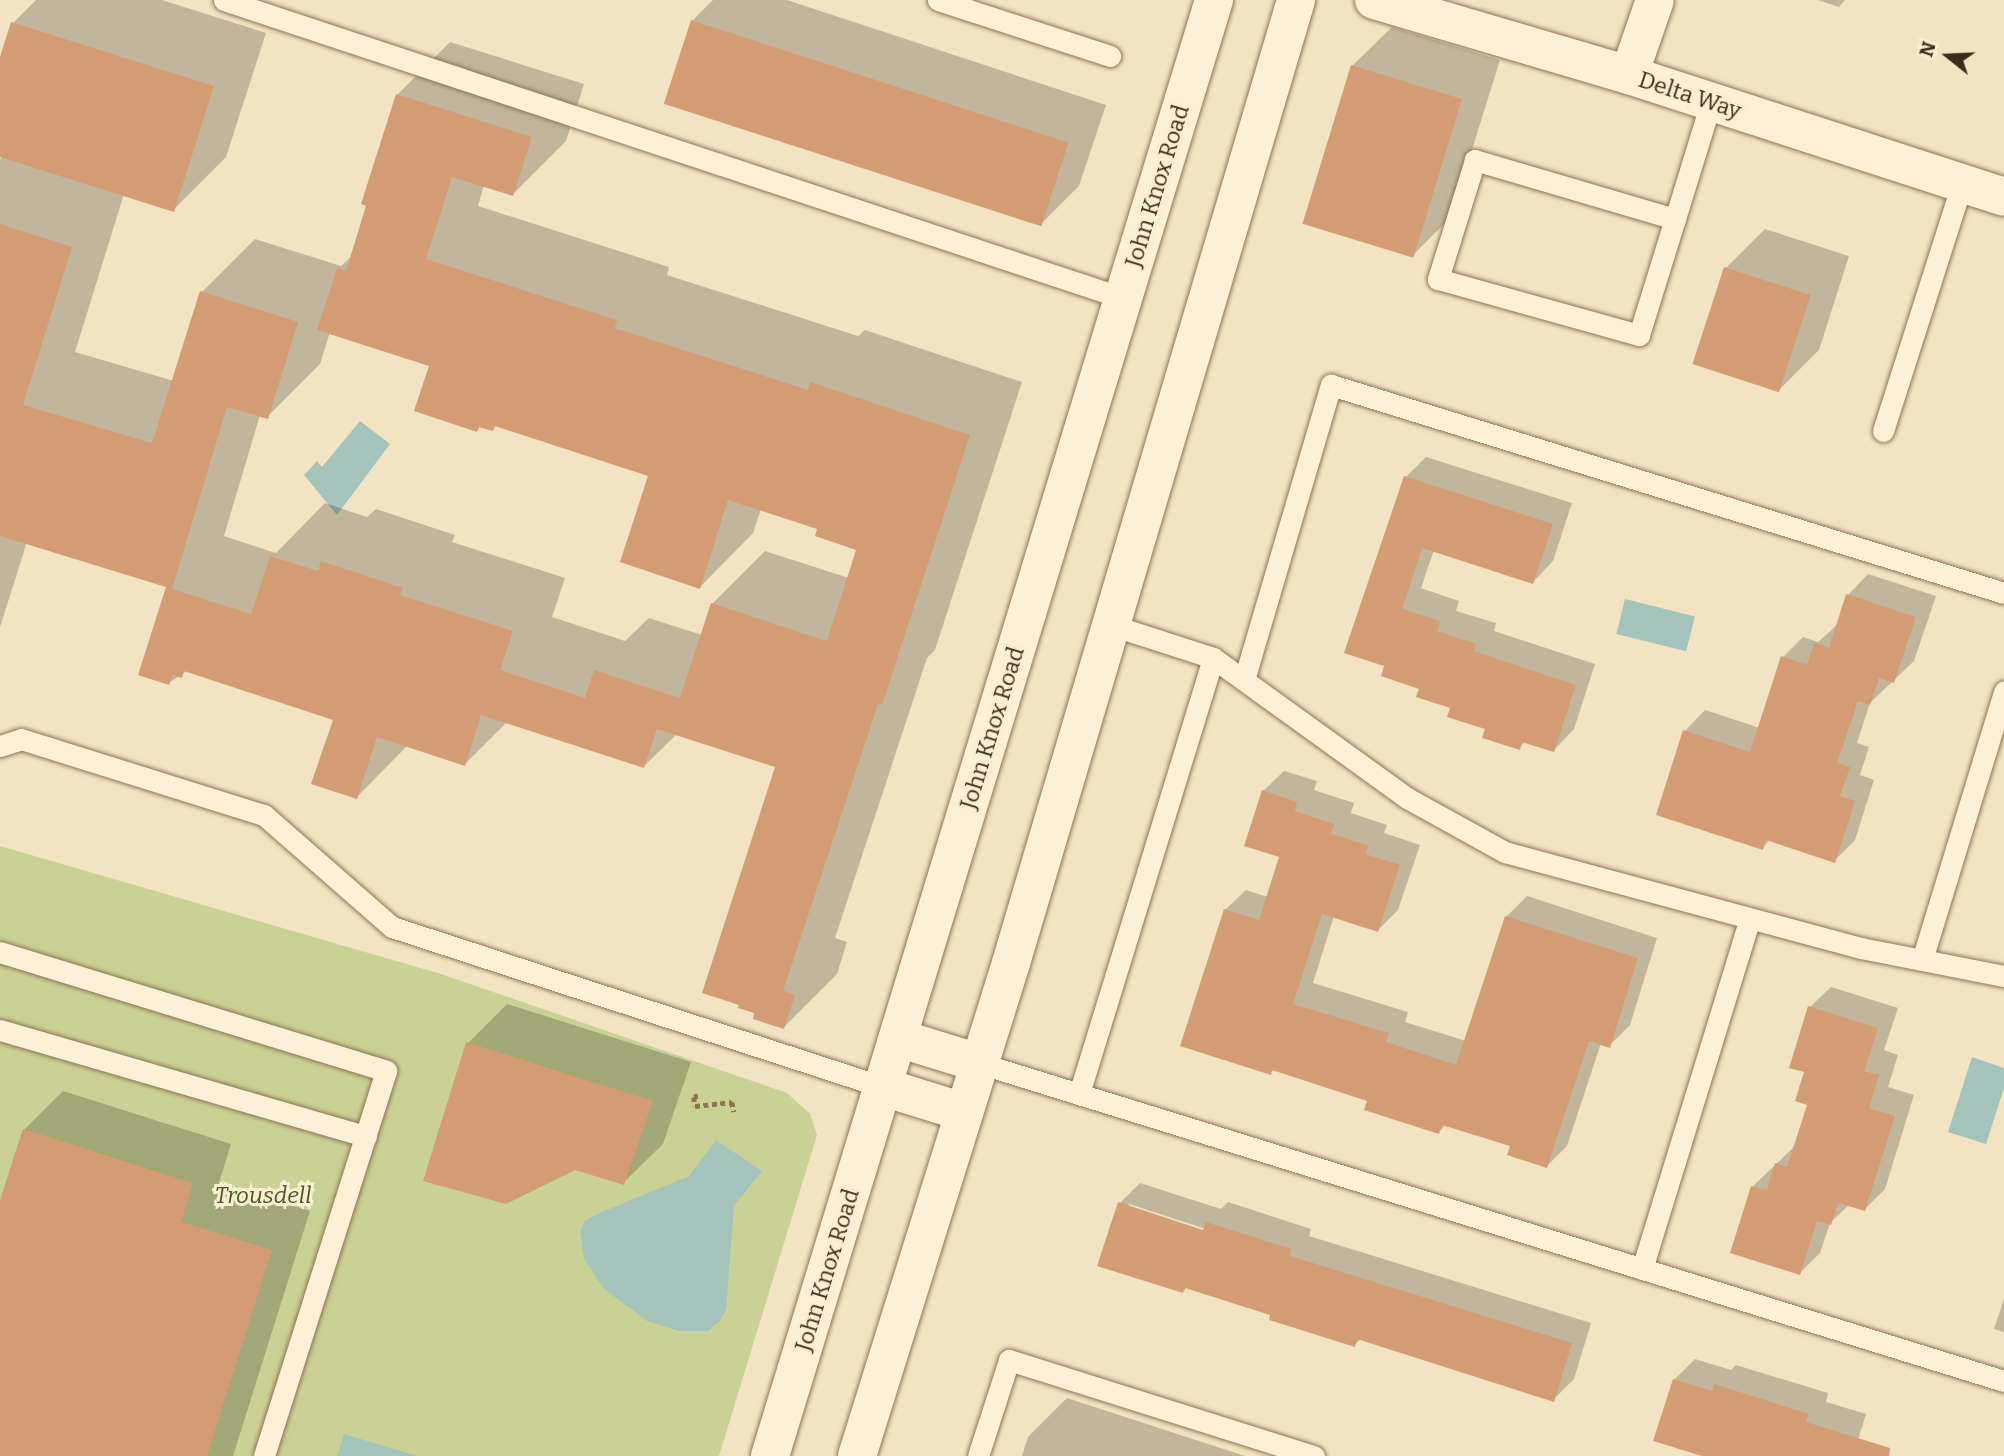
<!DOCTYPE html>
<html>
<head>
<meta charset="utf-8">
<style>
	body { margin:0 }
	#map { position:relative; width:2004px; height:1456px; overflow:hidden; background:#f2e4c2; font-family:Bitter,serif }
	div>[style] { position:absolute }
	[style*='--x'] { left:calc(var(--x)*1px); top:calc(var(--y)*1px); width:calc(var(--w)*1px); rotate:calc(var(--a)*1deg) }
	.green>* { inset:0; background:#cad194 }
	.water>* { inset:0; background:#a4c4bb; transform-origin:0 0 }
	.shadow>* { inset:0; background:#0003 }
	.building>* { inset:0; background:#d49c74; transform-origin:0 0 }
	.path>* { height:4.5px; margin-top:-2.25px; transform-origin:0; background:repeating-linear-gradient(90deg,#8e7457 0 5px,transparent 0 8.5px) }
	.roads { filter:drop-shadow(0 0 2px #8e7457) drop-shadow(0 0 2px #8e7457) }
	.service>* { height:21px; margin:-10.5px; padding:0 10.5px; transform-origin:10.5px; border-radius:10.5px; background:#fcf0d6 }
	.minor>* { height:38px; margin:-19px; padding:0 19px; transform-origin:19px; border-radius:19px; background:#fcf0d6 }
	.secondary>* { height:38px; margin:-19px; padding:0 19px; transform-origin:19px; border-radius:19px; background:#fcf0d6 }
	span { translate:-50% -50%; white-space:nowrap; text-align:center; line-height:1.15; -webkit-text-stroke:6px #f9edd2; paint-order:stroke }
	.street-label { font-size:23px; color:#3c2c1d }
	.park-label { font-size:23px; color:#4c5a21; font-style:italic }
	.north { position:absolute; left:1913px; top:21px; width:70px; height:70px; -webkit-text-stroke:5px #f9edd2; paint-order:stroke; rotate:288deg; font-size:19px; font-weight:700; line-height:28px; text-align:center; color:#3c2c1d }
	.north::after { content:''; display:block; margin:auto; width:24px; height:32px; background:#3c2c1d; clip-path:polygon(50% 0,100% 100%,50% 72%,0 100%) }
</style>
</head>
<body>
<div id="map">
	<div class="green">
		<div style="clip-path:polygon(0 846px,441px 974px,787px 1093px,810px 1114px,817px 1135px,719px 1456px,0 1456px)"></div>
	</div>
	<div class="water">
		<div style="clip-path:polygon(360px 421px,390px 444px,337px 515px,304px 475px,317px 461px,322px 467px)"></div>
		<div style="left:1625px;top:599px;width:72px;height:36px;rotate:14deg"></div>
		<div style="clip-path:polygon(1972px 1057px,2004px 1068px,2004px 1088px,1986px 1144px,1948px 1132px)"></div>
		<div style="clip-path:polygon(716px 1140px,762px 1171px,734px 1206px,726px 1310px,719px 1322px,708px 1331px,679px 1331px,647px 1321px,603px 1288px,584px 1258px,580px 1231px,585px 1221px,595px 1215px,689px 1176px)"></div>
		<div style="clip-path:polygon(344px 1434px,417px 1456px,337px 1456px)"></div>
	</div>
	<div class="shadow">
		<div style="clip-path:polygon(evenodd,36px 0,162px 0,266px 33px,226px 157px,173px 210px,124px 194px,75px 352px,174px 381px,202px 292px,255px 239px,341px 266px,353px 255px,397px 95px,450px 42px,584px 84px,566px 141px,513px 194px,484px 185px,478px 206px,669px 267px,667px 275px,858px 336px,865px 330px,1022px 382px,935px 650px,927px 658px,835px 938px,847px 942px,837px 974px,784px 1027px,777px 766px,677px 734px,644px 766px,507px 722px,465px 764px,408px 745px,357px 797px,335px 719px,188px 670px,169px 683px,168px 586px,27px 542px,0 627px,0 159px,3px 156px,0 155px,0 63px,13px 23px,36px 0,330px 332px,431px 364px,477px 430px,481px 425px,493px 429px,497px 425px,650px 474px,700px 587px,753px 533px,761px 509px,819px 528px,859px 549px,849px 578px,765px 551px,712px 604px,702px 635px,649px 618px,625px 641px,552px 617px,565px 578px,452px 542px,455px 535px,376px 509px,367px 517px,325px 503px,276px 553px,224px 536px,260px 415px,267px 417px,320px 364px,330px 332px)"></div>
		<div style="clip-path:polygon(713px 0,787px 0,1106px 105px,1079px 186px,1040px 225px,692px 21px)"></div>
		<div style="clip-path:polygon(1818px 0,1845px 0,1839px 7px)"></div>
		<div style="clip-path:polygon(1392px 27px,1500px 60px,1451px 217px,1412px 256px,1352px 66px)"></div>
		<div style="clip-path:polygon(1765px 229px,1849px 256px,1819px 350px,1780px 389px,1726px 268px)"></div>
		<div style="clip-path:polygon(1426px 457px,1572px 503px,1553px 561px,1533px 582px,1434px 550px,1421px 588px,1459px 601px,1456px 611px,1496px 623px,1494px 631px,1595px 664px,1574px 729px,1554px 750px,1526px 741px,1519px 748px,1421px 687px,1383px 675px,1406px 477px)"></div>
		<div style="clip-path:polygon(1868px 574px,1936px 596px,1914px 661px,1870px 703px,1857px 743px,1869px 747px,1860px 775px,1874px 780px,1855px 840px,1834px 861px,1771px 839px,1762px 848px,1685px 731px,1705px 710px,1760px 728px,1783px 657px,1803px 637px,1818px 642px,1838px 624px,1848px 595px)"></div>
		<div style="clip-path:polygon(1284px 771px,1317px 781px,1314px 790px,1354px 803px,1351px 813px,1387px 825px,1384px 833px,1420px 845px,1398px 910px,1378px 930px,1334px 916px,1313px 983px,1408px 1012px,1405px 1022px,1466px 1041px,1506px 917px,1527px 896px,1657px 938px,1630px 1025px,1609px 1046px,1601px 1043px,1567px 1146px,1547px 1166px,1512px 1145px,1446px 1124px,1439px 1132px,1369px 1100px,1274px 1069px,1270px 1073px,1225px 910px,1246px 890px,1268px 897px,1282px 856px,1263px 791px)"></div>
		<div style="clip-path:polygon(1831px 987px,1898px 1008px,1884px 1050px,1898px 1055px,1888px 1087px,1914px 1095px,1885px 1189px,1865px 1209px,1849px 1205px,1830px 1223px,1820px 1253px,1800px 1273px,1752px 1187px,1797px 1144px,1809px 1104px,1806px 1071px,1810px 1007px)"></div>
		<div style="clip-path:polygon(507px 1004px,691px 1062px,663px 1144px,623px 1183px,575px 1168px,468px 1043px)"></div>
		<div style="clip-path:polygon(63px 1091px,231px 1144px,219px 1183px,310px 1211px,233px 1456px,0 1456px,0 1206px,24px 1130px)"></div>
		<div style="clip-path:polygon(evenodd,1140px 1183px,1221px 1209px,1228px 1202px,1311px 1229px,1309px 1236px,1591px 1323px,1574px 1379px,1553px 1400px,1361px 1339px,1354px 1345px,1273px 1313px,1187px 1286px,1183px 1291px,1120px 1203px,1140px 1183px,1129px 1204px,1212px 1231px,1211px 1234px,1129px 1208px,1129px 1204px)"></div>
		<div style="clip-path:polygon(2004px 1299px,2004px 1332px,1994px 1329px)"></div>
		<div style="clip-path:polygon(1695px 1359px,1731px 1370px,1736px 1365px,1828px 1393px,1826px 1402px,1866px 1414px,1853px 1456px,1724px 1456px,1674px 1380px)"></div>
		<div style="clip-path:polygon(1067px 1398px,1245px 1456px,1022px 1456px,1028px 1437px)"></div>
	</div>
	<div class="building">
		<div style="left:691px;top:20px;width:397px;height:88px;rotate:18deg"></div>
		<div style="clip-path:polygon(11px 22px,214px 86px,174px 212px,0 157px,0 57px)"></div>
		<div style="left:1351px;top:65px;width:116px;height:166px;rotate:17deg"></div>
		<div style="clip-path:polygon(396px 94px,532px 137px,513px 196px,452px 177px,426px 259px,617px 320px,615px 328px,808px 390px,810px 382px,970px 435px,882px 705px,878px 704px,783px 991px,795px 995px,784px 1029px,753px 1019px,754px 1013px,738px 1008px,739px 1005px,702px 993px,775px 767px,657px 729px,644px 768px,481px 715px,465px 766px,377px 737px,357px 799px,311px 784px,333px 720px,184px 671px,182px 678px,173px 675px,169px 685px,138px 675px,166px 587px,0 536px,0 224px,72px 247px,23px 405px,152px 443px,200px 291px,298px 322px,268px 419px,227px 407px,172px 589px,251px 614px,270px 556px,318px 571px,321px 561px,403px 588px,400px 595px,513px 631px,500px 670px,585px 698px,594px 670px,680px 698px,711px 603px,827px 641px,856px 550px,815px 536px,817px 529px,728px 500px,700px 589px,620px 562px,648px 476px,495px 426px,493px 431px,479px 427px,477px 432px,414px 411px,429px 366px,317px 330px,337px 268px,346px 271px,366px 206px,361px 204px)"></div>
		<div style="left:1724px;top:267px;width:91px;height:102px;rotate:18deg"></div>
		<div style="clip-path:polygon(1404px 476px,1553px 524px,1533px 584px,1422px 548px,1402px 609px,1440px 621px,1437px 631px,1476px 644px,1474px 651px,1576px 685px,1554px 752px,1522px 742px,1520px 750px,1482px 738px,1485px 729px,1447px 717px,1450px 708px,1416px 697px,1419px 689px,1381px 676px,1384px 666px,1344px 653px)"></div>
		<div style="clip-path:polygon(1846px 594px,1916px 617px,1894px 683px,1879px 678px,1870px 705px,1858px 701px,1837px 763px,1850px 767px,1840px 796px,1855px 801px,1835px 863px,1766px 840px,1763px 850px,1656px 815px,1683px 730px,1750px 752px,1781px 656px,1807px 665px,1814px 643px,1829px 648px)"></div>
		<div style="clip-path:polygon(1262px 790px,1297px 802px,1295px 811px,1334px 824px,1331px 834px,1368px 845px,1365px 854px,1400px 865px,1378px 932px,1322px 914px,1293px 1004px,1389px 1033px,1386px 1042px,1456px 1065px,1505px 916px,1638px 958px,1610px 1048px,1589px 1041px,1547px 1168px,1507px 1155px,1510px 1146px,1442px 1125px,1439px 1134px,1364px 1110px,1367px 1101px,1272px 1070px,1271px 1075px,1180px 1046px,1224px 909px,1259px 920px,1279px 857px,1244px 846px)"></div>
		<div style="clip-path:polygon(1808px 1006px,1878px 1028px,1864px 1071px,1879px 1075px,1869px 1108px,1895px 1116px,1865px 1211px,1838px 1203px,1831px 1225px,1817px 1221px,1800px 1275px,1730px 1253px,1751px 1186px,1767px 1190px,1775px 1163px,1787px 1167px,1807px 1105px,1795px 1101px,1804px 1072px,1789px 1068px)"></div>
		<div style="clip-path:polygon(466px 1042px,653px 1101px,624px 1185px,575px 1170px,506px 1204px,423px 1181px)"></div>
		<div style="clip-path:polygon(23px 1129px,193px 1183px,181px 1222px,272px 1250px,207px 1456px,0 1456px,0 1200px)"></div>
		<div style="clip-path:polygon(1118px 1202px,1203px 1230px,1206px 1222px,1292px 1249px,1290px 1256px,1572px 1343px,1554px 1402px,1357px 1339px,1355px 1347px,1269px 1320px,1270px 1315px,1185px 1288px,1183px 1293px,1097px 1266px)"></div>
		<div style="clip-path:polygon(1673px 1379px,1712px 1391px,1714px 1384px,1809px 1414px,1806px 1422px,1890px 1448px,1889px 1456px,1702px 1456px,1653px 1441px)"></div>
	</div>
	<div class="path">
		<div style="--x:698;--y:1096;--w:4;--a:166"></div>
		<div style="--x:694;--y:1097;--w:9;--a:84"></div>
		<div style="--x:695;--y:1106;--w:37;--a:-6"></div>
		<div style="--x:732;--y:1102;--w:10;--a:79"></div>
	</div>
	<div class="roads">
		<div class="service">
			<div style="--x:224;--y:0;--w:947;--a:18.34"></div>
			<div style="--x:938;--y:0;--w:181;--a:18"></div>
			<div style="--x:1675;--y:219;--w:209;--a:-163.6"></div>
			<div style="--x:1475;--y:160;--w:125;--a:107.3"></div>
			<div style="--x:1438;--y:279;--w:209;--a:15.6"></div>
			<div style="--x:1639;--y:335;--w:121;--a:-72.8"></div>
			<div style="--x:1675;--y:219;--w:122;--a:-72.9"></div>
			<div style="--x:1883;--y:431;--w:259;--a:-72.3"></div>
			<div style="--x:1111;--y:625;--w:107;--a:17.9"></div>
			<div style="--x:1213;--y:658;--w:239;--a:35.8"></div>
			<div style="--x:1407;--y:798;--w:112;--a:28.9"></div>
			<div style="--x:1505;--y:852;--w:369;--a:15.1"></div>
			<div style="--x:1861;--y:948;--w:146;--a:11.1"></div>
			<div style="--x:1244;--y:680;--w:308;--a:-73.6"></div>
			<div style="--x:1331;--y:385;--w:704;--a:17.17"></div>
			<div style="--x:0;--y:746;--w:22;--a:-18"></div>
			<div style="--x:21;--y:739;--w:255;--a:17.4"></div>
			<div style="--x:264;--y:815;--w:170;--a:41.2"></div>
			<div style="--x:392;--y:927;--w:516;--a:18.05"></div>
			<div style="--x:0;--y:952;--w:404;--a:17.1"></div>
			<div style="--x:386;--y:1071;--w:404;--a:107.6"></div>
			<div style="--x:1922;--y:960;--w:281;--a:-73"></div>
			<div style="--x:0;--y:1030;--w:381;--a:16.2"></div>
			<div style="--x:979;--y:1063;--w:1073;--a:17.24"></div>
			<div style="--x:1079;--y:1094;--w:456;--a:-72.9"></div>
			<div style="--x:1642;--y:1269;--w:366;--a:-72.9"></div>
			<div style="--x:978;--y:1456;--w:101;--a:-72.1"></div>
			<div style="--x:1009;--y:1360;--w:320;--a:17.5"></div>
		</div>
		<div class="minor">
			<div style="--x:1374;--y:0;--w:266;--a:16.4"></div>
			<div style="--x:1629;--y:75;--w:394;--a:18"></div>
			<div style="--x:1629;--y:75;--w:79;--a:-70.9"></div>
		</div>
		<div class="secondary">
			<div style="--x:898;--y:1038;--w:85;--a:17.2"></div>
			<div style="--x:883;--y:1087;--w:85;--a:17.2"></div>
			<div style="--x:770;--y:1456;--w:1522;--a:-73.04"></div>
			<div style="--x:857;--y:1456;--w:516;--a:-72.65"></div>
			<div style="--x:1011;--y:963;--w:1004;--a:-73.51"></div>
		</div>
	</div>
	<div class="street-label">
		<span style="left:1690px;top:95px;rotate:18deg">Delta Way</span>
		<span style="left:1157px;top:186px;rotate:-73deg">John Knox Road</span>
		<span style="left:992px;top:728px;rotate:-73deg">John Knox Road</span>
		<span style="left:827px;top:1270px;rotate:-73deg">John Knox Road</span>
	</div>
	<div class="park-label">
		<span style="left:263px;top:1195px">Trousdell</span>
	</div>
	<div class="north">N</div>
</div>
</body>
</html>
